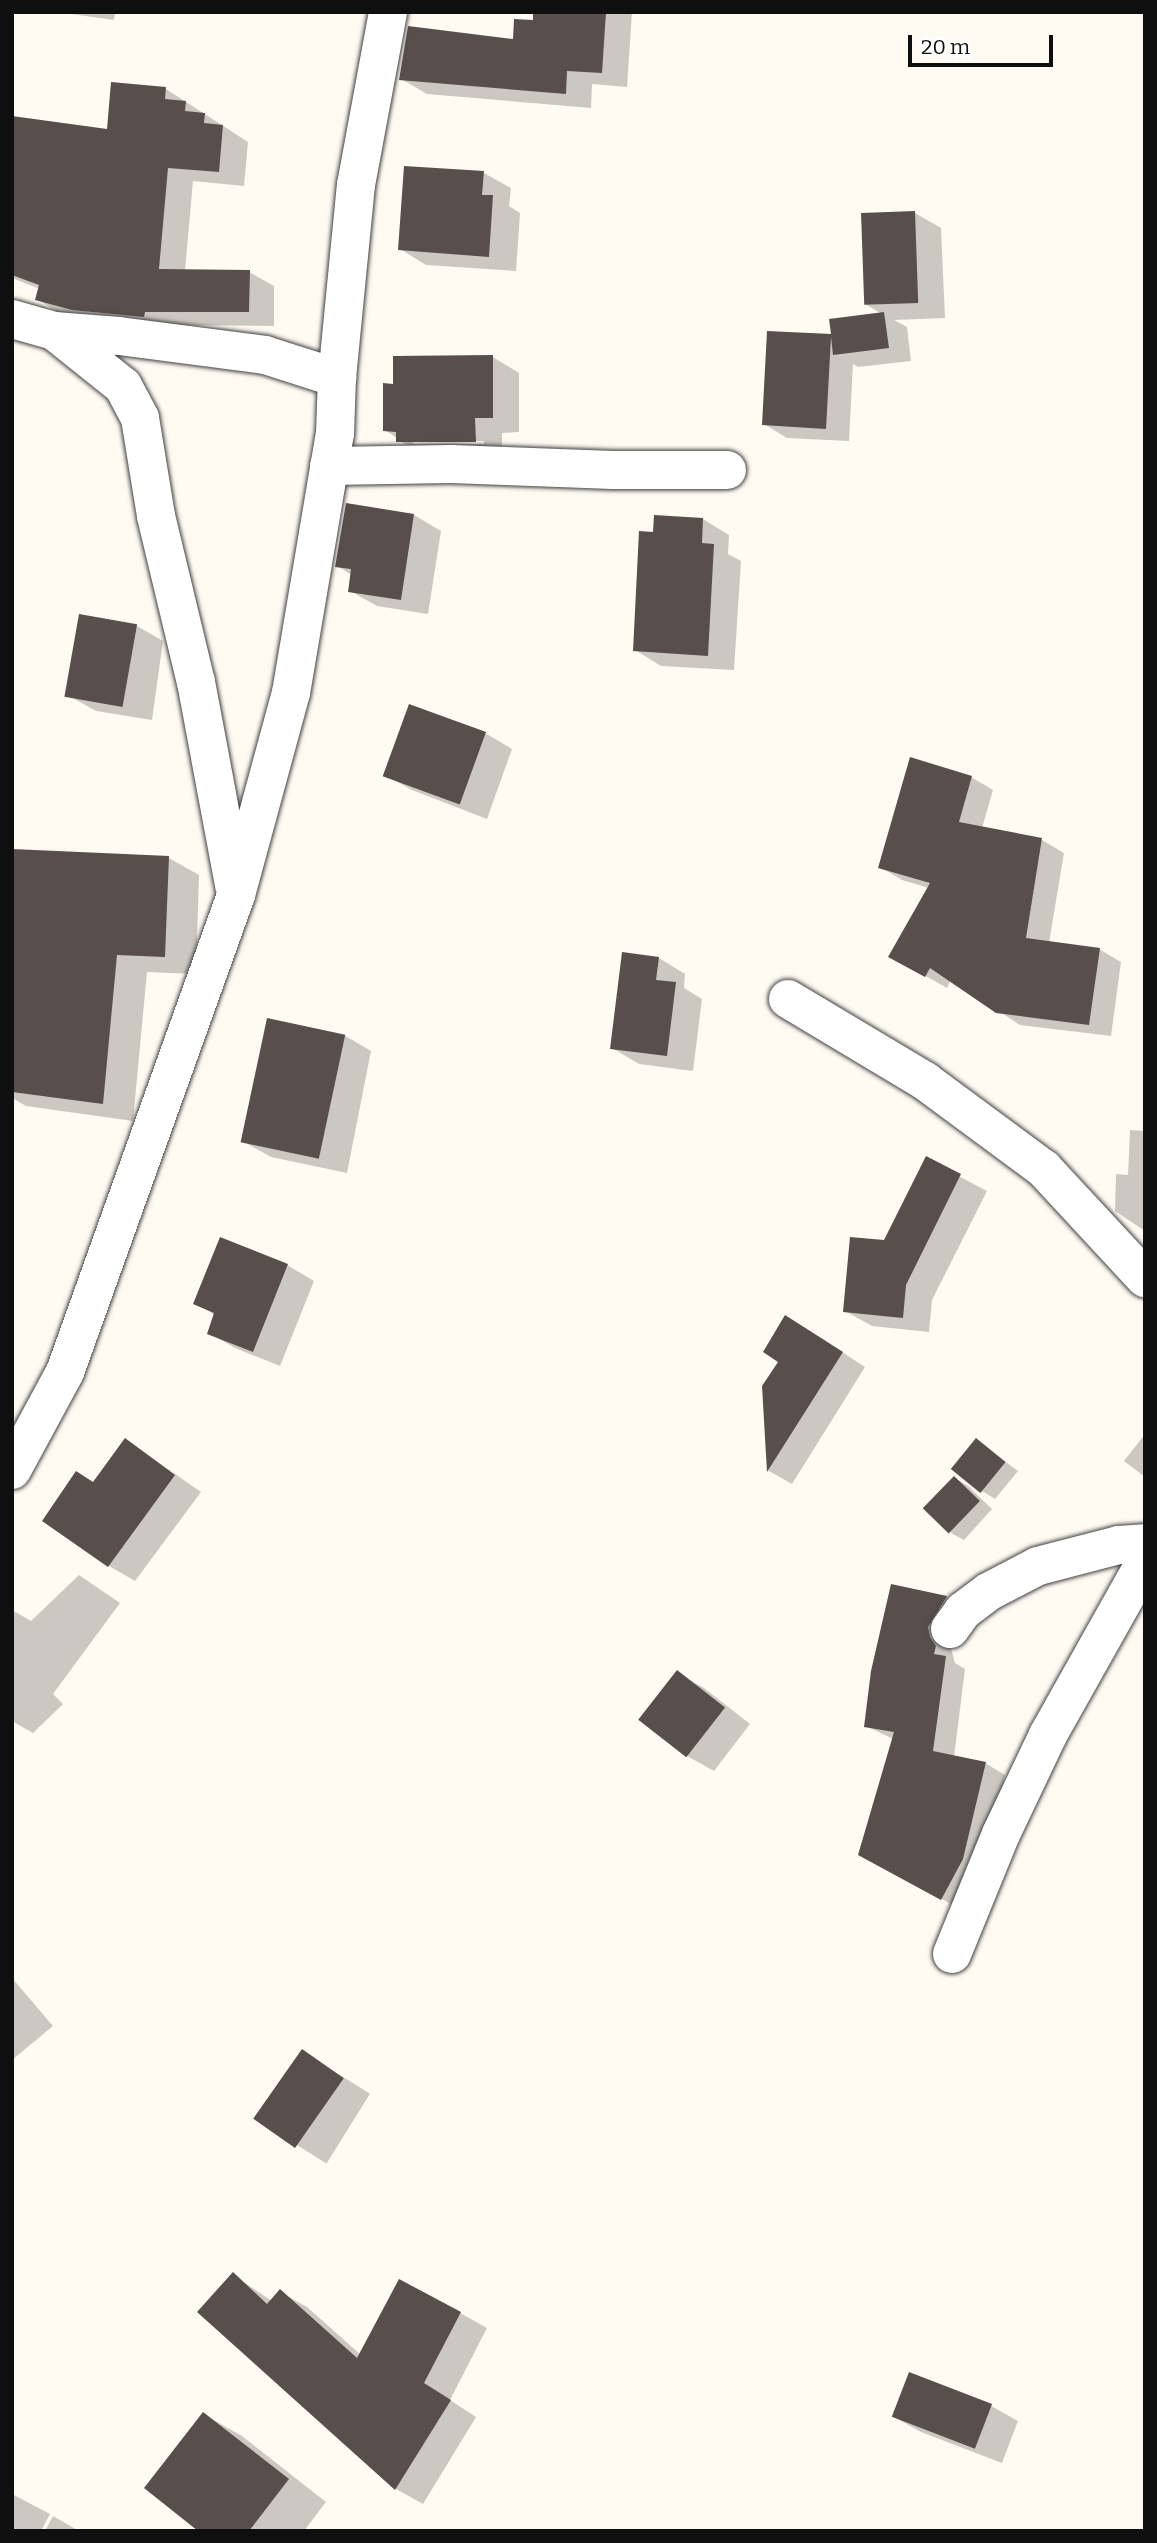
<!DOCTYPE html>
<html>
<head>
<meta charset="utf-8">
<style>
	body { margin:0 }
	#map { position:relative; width:1157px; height:2543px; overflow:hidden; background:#fffaf2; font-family:Bitter,serif }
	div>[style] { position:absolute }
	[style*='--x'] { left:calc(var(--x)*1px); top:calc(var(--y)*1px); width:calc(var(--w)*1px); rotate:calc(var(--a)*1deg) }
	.shadow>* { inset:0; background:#0003; transform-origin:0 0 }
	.building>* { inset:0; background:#584e4b; transform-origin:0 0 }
	.roads { filter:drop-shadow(0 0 2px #424242) drop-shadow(0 0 2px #424242) }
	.minor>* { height:38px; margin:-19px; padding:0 19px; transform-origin:19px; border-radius:19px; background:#fff }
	span { translate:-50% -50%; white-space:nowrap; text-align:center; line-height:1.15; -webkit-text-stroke:7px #fff; paint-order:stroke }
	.frame { position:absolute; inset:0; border:14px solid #0f0f0f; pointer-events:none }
	.scale { position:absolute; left:908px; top:35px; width:145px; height:32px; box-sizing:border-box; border:4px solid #0f0f0f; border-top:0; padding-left:9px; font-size:21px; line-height:24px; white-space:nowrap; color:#0f0f0f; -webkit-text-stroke:5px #fff; paint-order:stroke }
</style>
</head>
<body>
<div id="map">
	<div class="shadow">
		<div style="clip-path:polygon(57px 12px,115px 12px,114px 20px)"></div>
		<div style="clip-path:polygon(535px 12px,632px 12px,627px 87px,592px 84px,591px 108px,427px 94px,401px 79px,514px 41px,535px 22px)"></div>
		<div style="clip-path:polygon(166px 89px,248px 142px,244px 186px,193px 181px,185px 271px,249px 272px,274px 286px,274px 326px,170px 325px,62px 314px,37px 299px,40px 289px,12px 278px,12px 118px,109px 131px)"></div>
		<div style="clip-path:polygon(484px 173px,511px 188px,509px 206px,520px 213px,516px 271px,426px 265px,400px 249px)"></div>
		<div style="clip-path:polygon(915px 213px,941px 228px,945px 318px,894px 320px,907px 327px,911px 361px,858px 367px,853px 364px,849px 441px,787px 438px,764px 424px,769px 332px,833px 336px,882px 314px,865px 304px)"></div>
		<div style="clip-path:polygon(evenodd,493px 357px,519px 373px,519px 432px,502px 433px,502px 457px,424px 457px,385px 430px,395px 386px,493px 357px,410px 440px,484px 441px,484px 444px,414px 444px,410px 440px)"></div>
		<div style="clip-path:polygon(414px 515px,441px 531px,428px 614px,377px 606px,350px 591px,352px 575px,337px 566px)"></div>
		<div style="clip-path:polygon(703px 519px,729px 535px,728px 554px,741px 561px,734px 670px,661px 666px,635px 650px,655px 534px)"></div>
		<div style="clip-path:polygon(137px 626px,163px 641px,152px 720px,96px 711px,69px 696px)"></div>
		<div style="clip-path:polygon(485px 733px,512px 749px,487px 819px,412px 790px,385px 775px)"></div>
		<div style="clip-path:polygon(971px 777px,993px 790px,982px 828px,1042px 840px,1064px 853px,1049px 943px,1099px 949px,1121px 962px,1111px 1036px,1020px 1025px,951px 980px,947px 988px,890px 956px,929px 888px,902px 880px,880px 867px)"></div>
		<div style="clip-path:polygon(12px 850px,169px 858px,199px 875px,196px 974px,147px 972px,133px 1121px,26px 1106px,12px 1098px)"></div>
		<div style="clip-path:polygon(659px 958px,685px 974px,684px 988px,702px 999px,693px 1071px,639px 1064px,612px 1048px)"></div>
		<div style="clip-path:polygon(344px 1035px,371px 1051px,347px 1173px,271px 1157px,244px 1142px)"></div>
		<div style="clip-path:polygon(1130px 1130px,1145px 1131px,1145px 1231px,1115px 1211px,1116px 1174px,1128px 1175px)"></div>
		<div style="clip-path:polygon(926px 1159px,987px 1191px,932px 1300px,929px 1332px,872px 1326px,845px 1311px,885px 1242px)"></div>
		<div style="clip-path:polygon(287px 1265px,314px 1281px,280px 1366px,235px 1348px,209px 1333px,215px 1315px,195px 1303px)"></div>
		<div style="clip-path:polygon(810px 1331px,865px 1367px,792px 1484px,769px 1471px,764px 1387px,780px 1362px)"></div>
		<div style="clip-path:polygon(1145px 1434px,1145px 1477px,1124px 1461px)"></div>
		<div style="clip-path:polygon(126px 1440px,201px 1492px,135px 1581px,109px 1566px,94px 1483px)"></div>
		<div style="clip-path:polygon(976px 1440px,1018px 1471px,995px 1499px,982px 1491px)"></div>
		<div style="clip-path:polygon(955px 1478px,968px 1486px,992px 1509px,964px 1540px,951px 1533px)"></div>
		<div style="clip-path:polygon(79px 1575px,120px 1603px,53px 1694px,63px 1704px,33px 1733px,12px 1721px,12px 1610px,31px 1621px)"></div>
		<div style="clip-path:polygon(892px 1586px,947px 1597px,966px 1609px,948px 1638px,955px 1663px,965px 1669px,954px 1757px,985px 1763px,1005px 1775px,983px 1871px,962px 1910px,880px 1865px,893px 1739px,866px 1726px)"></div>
		<div style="clip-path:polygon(677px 1673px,704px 1688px,750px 1724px,714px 1771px,687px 1756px)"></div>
		<div style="clip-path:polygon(12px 1978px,53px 2026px,12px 2060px)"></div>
		<div style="left:303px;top:2052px;width:79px;height:82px;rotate:32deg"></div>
		<div style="clip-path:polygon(233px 2275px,272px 2301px,280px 2292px,307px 2307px,361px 2355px,460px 2313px,487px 2328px,450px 2400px,476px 2417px,423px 2504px,396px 2489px,199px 2312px)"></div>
		<div style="clip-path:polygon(910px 2374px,991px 2406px,1018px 2421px,1002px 2463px,921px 2432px,894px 2417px)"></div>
		<div style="clip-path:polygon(203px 2414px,242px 2436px,326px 2502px,304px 2531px,201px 2531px)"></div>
		<div style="clip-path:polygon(12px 2494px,50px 2514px,41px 2531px,12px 2531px)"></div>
		<div style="clip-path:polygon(53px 2516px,79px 2531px,45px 2531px)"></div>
	</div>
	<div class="building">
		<div style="clip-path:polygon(533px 12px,606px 12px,602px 73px,567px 71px,566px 94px,399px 80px,408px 26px,513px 39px,514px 19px,533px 20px)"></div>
		<div style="clip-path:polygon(111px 82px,166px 87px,165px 99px,186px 101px,185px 111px,205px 113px,204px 123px,223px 125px,219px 172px,168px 168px,159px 269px,250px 270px,249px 312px,145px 312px,144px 317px,72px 310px,35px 300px,39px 285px,12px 275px,12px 116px,107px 129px)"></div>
		<div style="clip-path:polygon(404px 166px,484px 171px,482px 195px,493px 195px,489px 257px,398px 250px)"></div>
		<div style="left:915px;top:211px;width:92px;height:54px;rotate:88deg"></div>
		<div style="clip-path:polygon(884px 312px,889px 348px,833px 355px,831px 337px,826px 429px,762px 425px,767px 331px,831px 334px,829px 319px)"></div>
		<div style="clip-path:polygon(493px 355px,493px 418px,475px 418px,476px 442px,396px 442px,396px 432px,383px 431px,383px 383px,393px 384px,393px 356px)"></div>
		<div style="clip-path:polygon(346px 503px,414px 514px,401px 600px,348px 592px,351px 569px,335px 567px)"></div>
		<div style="clip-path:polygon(654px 515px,703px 518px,702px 543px,714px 544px,708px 656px,633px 651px,639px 531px,653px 532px)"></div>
		<div style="left:79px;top:614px;width:59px;height:84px;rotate:10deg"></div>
		<div style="left:409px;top:704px;width:82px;height:77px;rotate:20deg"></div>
		<div style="clip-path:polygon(910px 757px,972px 776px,959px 822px,1042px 838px,1026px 938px,1100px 948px,1089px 1025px,996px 1013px,930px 968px,925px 977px,888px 957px,930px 883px,878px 868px)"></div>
		<div style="clip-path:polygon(12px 849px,169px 856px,165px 957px,117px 955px,103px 1104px,12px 1092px)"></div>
		<div style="clip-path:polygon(622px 952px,659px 957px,656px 980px,676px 982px,667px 1056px,610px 1049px)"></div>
		<div style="left:267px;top:1018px;width:80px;height:127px;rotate:12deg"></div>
		<div style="clip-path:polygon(926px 1156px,961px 1174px,906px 1285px,903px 1318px,843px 1312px,850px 1237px,884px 1240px)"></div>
		<div style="clip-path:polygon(220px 1237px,288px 1264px,253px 1352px,207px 1334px,214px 1313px,193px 1304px)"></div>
		<div style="clip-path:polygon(785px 1315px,843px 1352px,767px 1472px,762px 1386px,778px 1362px,763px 1352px)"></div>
		<div style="clip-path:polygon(125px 1438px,175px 1475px,108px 1567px,42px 1521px,76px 1471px,93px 1482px)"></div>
		<div style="left:976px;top:1438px;width:38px;height:40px;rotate:39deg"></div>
		<div style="left:954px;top:1476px;width:36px;height:45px;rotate:44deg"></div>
		<div style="clip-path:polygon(891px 1584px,947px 1596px,928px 1627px,930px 1637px,936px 1646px,934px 1654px,946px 1656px,933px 1751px,986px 1762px,963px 1859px,941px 1900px,858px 1855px,894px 1732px,864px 1727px,871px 1671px)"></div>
		<div style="left:677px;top:1670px;width:61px;height:63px;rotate:38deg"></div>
		<div style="left:302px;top:2049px;width:51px;height:85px;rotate:35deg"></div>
		<div style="clip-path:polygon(233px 2272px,267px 2304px,280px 2289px,357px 2358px,399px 2279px,461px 2312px,424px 2383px,451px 2400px,395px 2490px,197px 2312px)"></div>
		<div style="left:909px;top:2372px;width:89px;height:48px;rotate:21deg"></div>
		<div style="clip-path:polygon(203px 2412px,289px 2479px,249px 2531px,198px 2531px,144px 2488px)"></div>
	</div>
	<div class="roads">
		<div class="minor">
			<div style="--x:12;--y:319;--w:44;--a:15.9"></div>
			<div style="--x:54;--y:331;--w:65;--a:4.4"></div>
			<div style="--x:119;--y:336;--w:147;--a:7.4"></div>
			<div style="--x:265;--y:355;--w:76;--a:17.7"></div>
			<div style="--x:54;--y:331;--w:88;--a:38.6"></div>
			<div style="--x:123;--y:386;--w:36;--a:62"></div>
			<div style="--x:140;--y:418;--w:99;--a:80.7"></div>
			<div style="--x:156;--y:516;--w:171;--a:76.5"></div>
			<div style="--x:196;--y:682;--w:208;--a:79.4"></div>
			<div style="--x:329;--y:466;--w:122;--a:-0.9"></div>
			<div style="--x:451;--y:464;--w:162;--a:2.1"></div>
			<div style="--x:613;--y:470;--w:114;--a:0"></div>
			<div style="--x:788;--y:999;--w:160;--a:30.9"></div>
			<div style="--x:925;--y:1081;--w:148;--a:36.5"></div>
			<div style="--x:1044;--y:1169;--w:149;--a:47.2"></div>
			<div style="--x:12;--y:1470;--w:111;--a:-61.6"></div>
			<div style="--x:65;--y:1372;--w:507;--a:-70.28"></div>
			<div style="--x:236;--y:895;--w:209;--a:-74.8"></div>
			<div style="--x:291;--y:693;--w:263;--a:-80.4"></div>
			<div style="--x:335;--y:434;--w:56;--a:-88"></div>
			<div style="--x:337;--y:378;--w:194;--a:-84.4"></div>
			<div style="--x:356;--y:185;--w:176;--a:-79.5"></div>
			<div style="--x:950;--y:1629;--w:22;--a:-54"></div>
			<div style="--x:963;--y:1611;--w:31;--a:-37"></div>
			<div style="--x:988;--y:1592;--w:56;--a:-27.5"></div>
			<div style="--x:1038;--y:1566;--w:84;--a:-14.5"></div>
			<div style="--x:1119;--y:1545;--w:26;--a:-4"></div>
			<div style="--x:952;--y:1954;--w:130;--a:-67.8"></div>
			<div style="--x:1001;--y:1834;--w:110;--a:-64.6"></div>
			<div style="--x:1048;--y:1735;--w:198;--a:-60.7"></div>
		</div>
	</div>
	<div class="frame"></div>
	<div class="scale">20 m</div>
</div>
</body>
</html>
